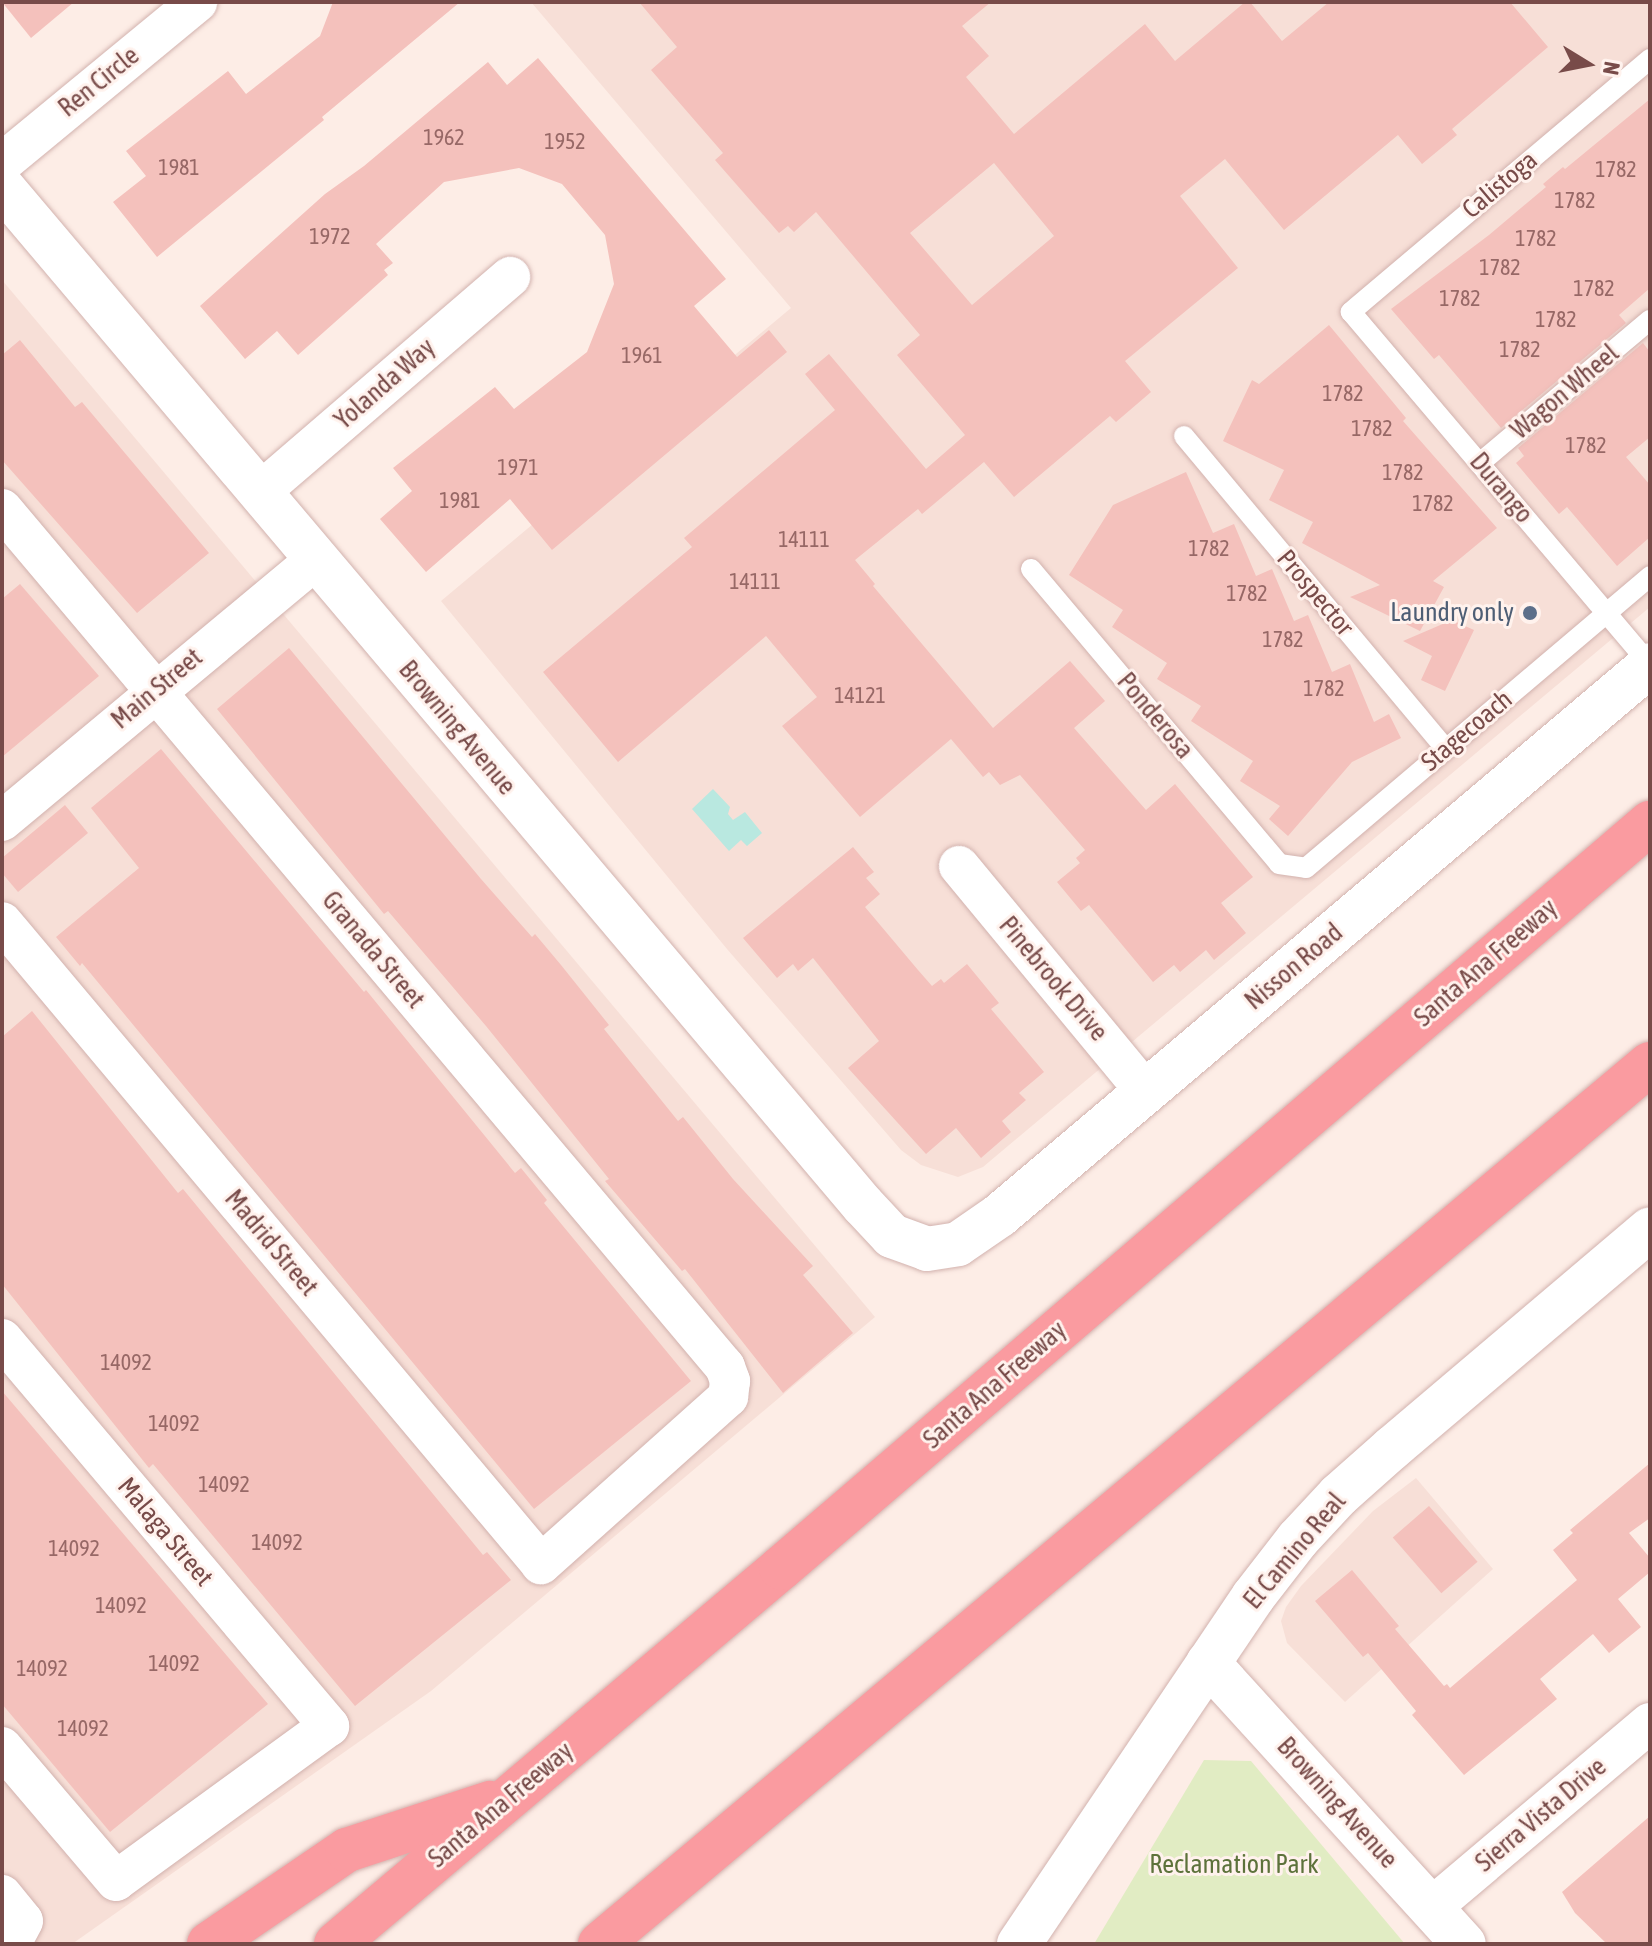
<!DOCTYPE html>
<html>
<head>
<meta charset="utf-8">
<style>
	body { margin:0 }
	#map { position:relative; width:1652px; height:1946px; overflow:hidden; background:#fdede6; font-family:"Asap Condensed",sans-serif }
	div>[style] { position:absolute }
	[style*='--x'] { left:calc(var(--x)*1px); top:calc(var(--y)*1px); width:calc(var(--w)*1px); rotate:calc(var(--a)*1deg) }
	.residential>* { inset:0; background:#f7dfd7 }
	.green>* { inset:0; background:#e1ecc3 }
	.water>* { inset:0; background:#b9e8e0 }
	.building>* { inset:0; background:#f4c1bc; transform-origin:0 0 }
	.roads { filter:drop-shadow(0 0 2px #d2b2ae) drop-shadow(0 0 2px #d2b2ae) }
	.service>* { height:20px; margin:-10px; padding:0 10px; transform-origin:10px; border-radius:10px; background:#fff }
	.minor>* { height:40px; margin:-20px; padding:0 20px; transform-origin:20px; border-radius:20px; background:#fff }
	.tertiary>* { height:44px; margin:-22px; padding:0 22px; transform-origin:22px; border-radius:22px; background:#fff }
	.secondary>* { height:44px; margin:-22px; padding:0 22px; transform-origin:22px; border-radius:22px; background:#fff }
	.motorway>* { height:44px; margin:-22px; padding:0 22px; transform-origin:22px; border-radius:22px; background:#fa9ba0 }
	.dots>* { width:22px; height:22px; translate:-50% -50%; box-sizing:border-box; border:4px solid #fff2ed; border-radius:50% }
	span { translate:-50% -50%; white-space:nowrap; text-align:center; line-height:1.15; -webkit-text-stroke:6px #fff2ed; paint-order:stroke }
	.number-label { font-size:22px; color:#976866 }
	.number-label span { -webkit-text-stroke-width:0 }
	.street-label { font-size:26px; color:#784b49 }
	.service-label { font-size:26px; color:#4e5e75 }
	.right { translate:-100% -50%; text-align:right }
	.park-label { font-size:26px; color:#5d723b }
	.frame { position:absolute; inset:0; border:4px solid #784b49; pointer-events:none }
	.north { position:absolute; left:1548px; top:24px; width:80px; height:80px; -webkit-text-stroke:6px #fff2ed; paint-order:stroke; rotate:100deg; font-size:22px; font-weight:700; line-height:32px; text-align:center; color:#784b49 }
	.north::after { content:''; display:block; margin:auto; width:28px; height:36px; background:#784b49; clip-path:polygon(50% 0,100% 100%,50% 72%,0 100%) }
</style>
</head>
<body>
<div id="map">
	<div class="residential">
		<div style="clip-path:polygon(531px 2px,1650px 2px,1650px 607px,983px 1167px,958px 1177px,921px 1165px,901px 1150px,727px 949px,441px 601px,791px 308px)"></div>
		<div style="clip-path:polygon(2px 280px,875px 1317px,431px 1691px,72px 1944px,2px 1944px)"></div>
		<div style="clip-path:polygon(1416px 1478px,1493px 1569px,1345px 1702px,1287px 1643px,1281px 1621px,1286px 1607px,1301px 1586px,1373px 1511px)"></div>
	</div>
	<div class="green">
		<div style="clip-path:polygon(1204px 1760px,1251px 1761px,1405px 1944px,1094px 1944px)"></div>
	</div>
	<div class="water">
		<div style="clip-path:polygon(713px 789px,730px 807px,728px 814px,733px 820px,745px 812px,762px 833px,747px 846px,741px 840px,729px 851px,692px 809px)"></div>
	</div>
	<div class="building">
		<div style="clip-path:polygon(2px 2px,74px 2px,31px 38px)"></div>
		<div style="clip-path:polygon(333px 2px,460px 2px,322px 117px,324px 120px,157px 257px,113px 202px,146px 176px,126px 151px,228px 71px,246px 94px,320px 36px)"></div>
		<div style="clip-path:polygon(evenodd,639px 2px,991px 2px,962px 26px,989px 56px,966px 77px,1014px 134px,1145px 24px,1175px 61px,1245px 2px,1250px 2px,1282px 41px,1329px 2px,1510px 2px,1548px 47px,1452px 129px,1457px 135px,1422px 164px,1398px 135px,1284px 230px,1225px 159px,1180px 196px,1238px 268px,1125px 361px,1151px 392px,1116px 422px,1110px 416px,1014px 497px,984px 462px,922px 514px,918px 509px,855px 560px,875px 584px,873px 586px,993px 728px,1070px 661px,1105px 701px,1074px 728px,1146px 810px,1175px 784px,1253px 877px,1221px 903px,1246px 933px,1214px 960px,1206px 950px,1180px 972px,1174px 965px,1153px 982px,1089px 905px,1081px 911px,1057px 882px,1080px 863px,1076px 858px,1085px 850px,1020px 775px,1000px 785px,989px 772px,983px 777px,951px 739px,860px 817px,782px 726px,817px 697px,766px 636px,618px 762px,543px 672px,692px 547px,684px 538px,835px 410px,805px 374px,829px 354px,926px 469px,965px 435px,897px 355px,920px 335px,816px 212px,794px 232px,788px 226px,779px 233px,715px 160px,723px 153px,651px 70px,677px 47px,639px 2px,994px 163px,1054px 236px,972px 305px,910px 233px,994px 163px)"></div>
		<div style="clip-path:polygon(538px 58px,726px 279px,694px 306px,737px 357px,769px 330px,787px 352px,552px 550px,510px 499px,426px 572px,380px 519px,412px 491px,393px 468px,495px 387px,514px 409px,587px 352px,614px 284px,605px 235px,562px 184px,519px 168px,444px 182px,376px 244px,393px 263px,384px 270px,388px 275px,298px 355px,277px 331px,245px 359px,200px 306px,325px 194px,364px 166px,488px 62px,507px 85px)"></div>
		<div style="clip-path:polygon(1650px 99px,1650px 288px,1619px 315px,1626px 323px,1501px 428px,1439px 355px,1434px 359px,1391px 309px,1489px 235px,1546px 187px,1543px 184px,1563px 167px,1565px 169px)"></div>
		<div style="clip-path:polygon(1329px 325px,1406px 418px,1403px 421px,1497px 528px,1433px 581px,1444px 587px,1420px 631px,1350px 597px,1380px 585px,1302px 543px,1313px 522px,1269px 500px,1284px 470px,1223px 441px,1252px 380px,1259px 384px)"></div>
		<div style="clip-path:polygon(20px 340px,75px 407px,82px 402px,209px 553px,137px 613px,2px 460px,2px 355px)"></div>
		<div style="clip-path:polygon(1643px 343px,1650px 352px,1650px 437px,1626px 457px,1650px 485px,1650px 537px,1617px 566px,1567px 507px,1559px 514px,1516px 463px,1524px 456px,1518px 448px)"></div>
		<div style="clip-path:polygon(1186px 472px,1213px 533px,1234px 524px,1256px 576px,1272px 569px,1294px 621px,1308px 615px,1332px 672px,1350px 664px,1374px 722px,1389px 714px,1401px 738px,1352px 762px,1288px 836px,1269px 819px,1280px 806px,1240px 781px,1253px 761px,1191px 721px,1201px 706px,1157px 679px,1167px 663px,1112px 627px,1123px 610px,1069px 575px,1113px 505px)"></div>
		<div style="clip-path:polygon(20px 584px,99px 676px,2px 757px,2px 599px)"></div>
		<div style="clip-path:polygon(1452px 620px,1474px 630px,1445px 691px,1421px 680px,1432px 656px,1403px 641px)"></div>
		<div style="clip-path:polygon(289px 648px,481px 879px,532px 937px,535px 934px,561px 965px,609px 1025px,604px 1029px,678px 1121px,683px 1117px,733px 1179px,813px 1266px,803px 1275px,853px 1333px,783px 1393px,685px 1269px,682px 1271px,605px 1181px,609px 1179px,486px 1026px,388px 911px,384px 914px,217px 709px)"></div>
		<div style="clip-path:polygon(161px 749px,364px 992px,366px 990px,515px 1173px,521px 1168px,547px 1200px,544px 1203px,691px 1381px,534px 1509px,82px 963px,80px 966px,56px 937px,139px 868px,91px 808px)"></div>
		<div style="clip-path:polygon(65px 805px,88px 833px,18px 892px,2px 873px,2px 858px)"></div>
		<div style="clip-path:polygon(853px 847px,874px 872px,866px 878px,880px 894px,865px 907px,918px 970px,932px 986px,941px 979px,944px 983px,967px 964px,999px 1003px,991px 1009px,1044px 1072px,1019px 1093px,1026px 1100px,1002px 1121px,1011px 1132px,981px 1158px,956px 1128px,926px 1154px,848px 1068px,879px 1041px,813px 958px,798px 971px,793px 964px,777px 978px,743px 938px)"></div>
		<div style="clip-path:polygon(32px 1011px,178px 1193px,183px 1189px,483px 1555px,487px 1552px,511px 1580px,355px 1706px,153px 1464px,149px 1468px,2px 1284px,2px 1037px)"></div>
		<div style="clip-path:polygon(2px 1391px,268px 1704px,110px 1832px,2px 1704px)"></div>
		<div style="clip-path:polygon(1650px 1463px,1650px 1518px,1629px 1533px,1650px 1558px,1650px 1572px,1618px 1599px,1641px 1627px,1609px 1653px,1593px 1634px,1540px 1679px,1557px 1699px,1464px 1775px,1412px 1715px,1416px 1711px,1368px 1653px,1363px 1657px,1315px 1601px,1352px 1570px,1399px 1626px,1395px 1629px,1444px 1686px,1447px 1684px,1450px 1688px,1577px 1580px,1553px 1550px,1573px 1533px,1570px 1530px)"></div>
		<div style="left:1429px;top:1506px;width:74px;height:48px;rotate:49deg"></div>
		<div style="clip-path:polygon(1650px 1816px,1650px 1944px,1607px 1944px,1575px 1913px,1562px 1892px)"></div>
	</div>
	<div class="roads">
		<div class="service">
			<div style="--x:1650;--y:59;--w:392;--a:139.8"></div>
			<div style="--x:1351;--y:312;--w:463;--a:49.7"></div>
			<div style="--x:1184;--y:436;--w:408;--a:50.1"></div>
			<div style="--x:1480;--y:463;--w:222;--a:-40.1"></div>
			<div style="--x:1031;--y:569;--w:385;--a:49.9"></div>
			<div style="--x:1279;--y:864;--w:27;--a:8"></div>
			<div style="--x:1306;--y:868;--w:451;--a:-40.3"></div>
		</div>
		<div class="minor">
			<div style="--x:2;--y:163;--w:253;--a:-39.5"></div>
			<div style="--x:260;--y:492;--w:330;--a:-40.7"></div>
			<div style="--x:2;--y:509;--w:1122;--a:49.88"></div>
			<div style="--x:725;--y:1367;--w:15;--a:70"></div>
			<div style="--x:730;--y:1381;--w:16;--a:97"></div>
			<div style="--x:728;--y:1397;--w:251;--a:138.2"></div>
			<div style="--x:541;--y:1564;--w:838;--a:-130.02"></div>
			<div style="--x:2;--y:821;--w:408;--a:-39.8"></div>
			<div style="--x:959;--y:866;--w:293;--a:50.4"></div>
			<div style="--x:2;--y:1339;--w:507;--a:49.8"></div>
			<div style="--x:329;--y:1726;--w:263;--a:144"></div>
			<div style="--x:116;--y:1881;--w:176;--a:-130.4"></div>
			<div style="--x:2;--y:1895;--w:33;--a:51"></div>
			<div style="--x:23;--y:1921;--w:26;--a:118"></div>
			<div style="--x:1432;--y:1907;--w:285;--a:-40.2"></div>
		</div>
		<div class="tertiary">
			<div style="--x:2;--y:187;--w:1333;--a:49.78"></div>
			<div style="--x:863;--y:1205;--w:42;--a:46.9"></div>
			<div style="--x:892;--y:1236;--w:37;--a:20"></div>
			<div style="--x:927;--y:1249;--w:31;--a:-9"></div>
			<div style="--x:958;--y:1244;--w:51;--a:-34.6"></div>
			<div style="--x:1000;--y:1215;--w:851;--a:-40.24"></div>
		</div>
		<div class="secondary">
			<div style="--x:1208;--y:1663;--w:380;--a:47.7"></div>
			<div style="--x:1019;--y:1944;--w:419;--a:-56"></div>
			<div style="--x:1253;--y:1597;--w:73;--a:-52.2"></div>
			<div style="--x:1298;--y:1539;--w:60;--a:-47"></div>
			<div style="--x:1339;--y:1495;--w:71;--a:-41.6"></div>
			<div style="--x:1392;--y:1448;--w:338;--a:-40.3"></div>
		</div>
		<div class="motorway">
			<div style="--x:209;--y:1944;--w:167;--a:-34.3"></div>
			<div style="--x:347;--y:1850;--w:151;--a:-18.2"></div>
			<div style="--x:336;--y:1944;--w:583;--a:-40.2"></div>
			<div style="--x:781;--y:1568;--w:1145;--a:-40.61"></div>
			<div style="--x:600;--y:1944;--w:1370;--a:-39.97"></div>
		</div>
	</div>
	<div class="dots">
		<div style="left:1530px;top:613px;background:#5c6f8a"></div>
	</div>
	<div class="number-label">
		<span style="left:444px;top:138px">1962</span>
		<span style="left:565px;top:142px">1952</span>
		<span style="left:179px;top:168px">1981</span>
		<span style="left:1616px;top:170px">1782</span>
		<span style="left:1575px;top:201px">1782</span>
		<span style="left:330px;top:237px">1972</span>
		<span style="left:1536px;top:239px">1782</span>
		<span style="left:1500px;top:268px">1782</span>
		<span style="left:1594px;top:289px">1782</span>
		<span style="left:1460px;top:299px">1782</span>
		<span style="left:1556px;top:320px">1782</span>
		<span style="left:1520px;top:350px">1782</span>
		<span style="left:642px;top:356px">1961</span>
		<span style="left:1343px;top:394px">1782</span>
		<span style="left:1372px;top:429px">1782</span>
		<span style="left:1586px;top:446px">1782</span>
		<span style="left:518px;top:468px">1971</span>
		<span style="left:1403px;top:473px">1782</span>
		<span style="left:460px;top:501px">1981</span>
		<span style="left:1433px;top:504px">1782</span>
		<span style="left:804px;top:540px">14111</span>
		<span style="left:1209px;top:549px">1782</span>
		<span style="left:755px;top:582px">14111</span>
		<span style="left:1247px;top:594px">1782</span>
		<span style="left:1283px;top:640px">1782</span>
		<span style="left:1324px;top:689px">1782</span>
		<span style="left:860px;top:696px">14121</span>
		<span style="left:126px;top:1363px">14092</span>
		<span style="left:174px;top:1424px">14092</span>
		<span style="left:224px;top:1485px">14092</span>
		<span style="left:277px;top:1543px">14092</span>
		<span style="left:74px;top:1549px">14092</span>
		<span style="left:121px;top:1606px">14092</span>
		<span style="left:174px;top:1664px">14092</span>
		<span style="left:42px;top:1669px">14092</span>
		<span style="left:83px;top:1729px">14092</span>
	</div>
	<div class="street-label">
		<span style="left:99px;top:82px;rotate:-39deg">Ren Circle</span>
		<span style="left:1500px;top:185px;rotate:-40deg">Calistoga</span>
		<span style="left:385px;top:384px;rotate:-41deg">Yolanda Way</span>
		<span style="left:1565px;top:392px;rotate:-40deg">Wagon Wheel</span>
		<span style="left:1501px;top:488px;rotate:50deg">Durango</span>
		<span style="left:1315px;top:593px;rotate:50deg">Prospector</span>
		<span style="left:157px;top:689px;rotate:-40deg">Main Street</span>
		<span style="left:1155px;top:716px;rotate:50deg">Ponderosa</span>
		<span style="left:457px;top:728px;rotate:50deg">Browning Avenue</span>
		<span style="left:1467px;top:731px;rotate:-40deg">Stagecoach</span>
		<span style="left:373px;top:950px;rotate:50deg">Granada Street</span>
		<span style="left:1486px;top:963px;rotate:-41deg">Santa Ana Freeway</span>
		<span style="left:1294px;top:967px;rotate:-40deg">Nisson Road</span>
		<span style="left:1053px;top:979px;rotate:50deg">Pinebrook Drive</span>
		<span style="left:271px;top:1243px;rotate:50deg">Madrid Street</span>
		<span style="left:995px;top:1385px;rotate:-41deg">Santa Ana Freeway</span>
		<span style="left:165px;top:1532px;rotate:50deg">Malaga Street</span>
		<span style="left:1295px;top:1551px;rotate:-50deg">El Camino Real</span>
		<span style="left:1337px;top:1803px;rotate:48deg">Browning Avenue</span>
		<span style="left:501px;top:1805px;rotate:-40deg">Santa Ana Freeway</span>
		<span style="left:1541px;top:1815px;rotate:-40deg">Sierra Vista Drive</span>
	</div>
	<div class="service-label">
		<span class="right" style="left:1514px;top:613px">Laundry only</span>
	</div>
	<div class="park-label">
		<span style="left:1234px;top:1865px">Reclamation Park</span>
	</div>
	<div class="frame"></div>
	<div class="north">N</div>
</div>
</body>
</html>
